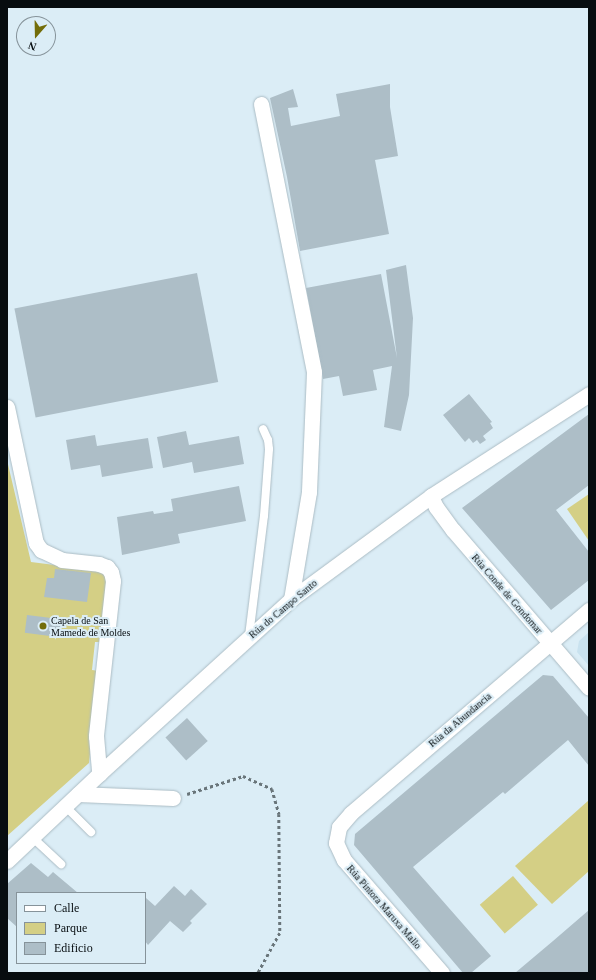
<!DOCTYPE html>
<html>
<head>
<meta charset="utf-8">
<style>
	body { margin:0 }
	#map { position:relative; width:596px; height:980px; overflow:hidden; background:#dbedf6; font-family:Georgia,serif }
	div>[style] { position:absolute }
	[style*='--x'] { left:calc(var(--x)*1px); top:calc(var(--y)*1px); width:calc(var(--w)*1px); rotate:calc(var(--a)*1deg) }
	.built>* { inset:0; background:#c9e2ef }
	.green>* { inset:0; background:#d4cf85; transform-origin:0 0 }
	.building>* { inset:0; background:#adbec7; transform-origin:0 0 }
	.path>* { height:2.5px; margin-top:-1.25px; transform-origin:0; background:repeating-linear-gradient(90deg,#69757a 0 3px,transparent 0 6px) }
	.roads { filter:drop-shadow(0 0 1px #abbcc4) drop-shadow(0 0 1px #abbcc4) }
	.service>* { height:8px; margin:-4px; padding:0 4px; transform-origin:4px; border-radius:4px; background:#fff }
	.minor>* { height:15px; margin:-7.5px; padding:0 7.5px; transform-origin:7.5px; border-radius:7.5px; background:#fff }
	.dots>* { width:11px; height:11px; translate:-50% -50%; box-sizing:border-box; border:2px solid #dbedf6; border-radius:50% }
	span { translate:-50% -50%; white-space:nowrap; text-align:center; line-height:1.15; -webkit-text-stroke:4px #dbedf6; paint-order:stroke }
	.street-label { font-size:10px; color:#070d10 }
	.poi-label { font-size:10px; color:#070d10 }
	.left { translate:0 -50%; text-align:left }
	.frame { position:absolute; inset:0; border:8px solid #070d10; pointer-events:none }
	.legend { position:absolute; left:16px; top:892px; width:130px; height:72px; box-sizing:border-box; background:#dbedf6; border:1px solid #86939a; margin:0; padding:5px 7px; list-style:none; font-size:12px; color:#070d10 }
	.legend li { display:flex; align-items:center; gap:8px; height:20px }
	.legend b { width:20px; border:1px solid #86939a }
	.north { position:absolute; left:16px; top:16px; width:40px; height:40px; box-sizing:border-box; background:#dbedf6; border:1px solid #86939a; border-radius:50%; rotate:200deg; font-size:11px; font-weight:700; line-height:16px; text-align:center; color:#070d10 }
	.north::after { content:''; display:block; margin:auto; width:14px; height:18px; background:#736d09; clip-path:polygon(50% 0,100% 100%,50% 72%,0 100%) }
</style>
</head>
<body>
<div id="map">
	<div class="built">
		<div style="clip-path:polygon(589px 632px,589px 666px,577px 652px,579px 641px)"></div>
	</div>
	<div class="green">
		<div style="clip-path:polygon(7px 460px,31px 562px,102px 571px,110px 580px,103px 642px,95px 642px,92px 670px,99px 671px,89px 763px,7px 836px)"></div>
		<div style="clip-path:polygon(589px 494px,589px 541px,567px 509px)"></div>
		<div style="clip-path:polygon(589px 800px,589px 871px,552px 904px,515px 866px)"></div>
		<div style="left:513px;top:876px;width:38px;height:44px;rotate:49deg"></div>
	</div>
	<div class="building">
		<div style="clip-path:polygon(390px 84px,390px 107px,398px 156px,375px 160px,389px 234px,300px 251px,287px 177px,270px 98px,293px 89px,298px 107px,288px 108px,291px 126px,340px 116px,336px 94px)"></div>
		<div style="clip-path:polygon(406px 265px,413px 318px,409px 395px,401px 431px,384px 427px,392px 366px,373px 370px,377px 390px,343px 396px,339px 376px,323px 379px,306px 288px,381px 274px,397px 358px,386px 270px)"></div>
		<div style="left:197px;top:273px;width:111px;height:186px;rotate:79deg"></div>
		<div style="clip-path:polygon(469px 394px,492px 422px,490px 423px,493px 428px,483px 436px,486px 440px,480px 444px,477px 440px,473px 443px,469px 438px,465px 442px,443px 415px)"></div>
		<div style="clip-path:polygon(589px 414px,589px 485px,556px 510px,589px 552px,589px 580px,551px 610px,462px 508px)"></div>
		<div style="clip-path:polygon(186px 431px,189px 445px,239px 436px,244px 464px,194px 473px,192px 462px,163px 468px,157px 437px)"></div>
		<div style="clip-path:polygon(95px 435px,97px 446px,148px 438px,153px 468px,102px 477px,100px 465px,71px 470px,66px 440px)"></div>
		<div style="clip-path:polygon(239px 486px,246px 521px,178px 534px,180px 543px,122px 555px,117px 517px,153px 511px,154px 514px,173px 511px,171px 499px)"></div>
		<div style="clip-path:polygon(55px 569px,91px 573px,87px 602px,44px 597px,47px 578px,54px 578px)"></div>
		<div style="left:27px;top:615px;width:35px;height:18px;rotate:7deg"></div>
		<div style="clip-path:polygon(543px 675px,553px 676px,589px 718px,589px 766px,568px 740px,505px 794px,503px 792px,413px 867px,491px 956px,471px 973px,463px 973px,354px 845px,355px 834px)"></div>
		<div style="left:187px;top:718px;width:31px;height:29px;rotate:48deg"></div>
		<div style="clip-path:polygon(31px 863px,48px 877px,53px 872px,78px 893px,17px 893px,17px 927px,7px 918px,7px 884px)"></div>
		<div style="clip-path:polygon(174px 886px,185px 896px,191px 889px,207px 904px,190px 921px,192px 923px,183px 932px,170px 921px,148px 945px,145px 941px,145px 899px,146px 898px,155px 906px)"></div>
		<div style="clip-path:polygon(589px 910px,589px 973px,515px 973px,553px 941px)"></div>
	</div>
	<div class="path">
		<div style="--x:187;--y:794;--w:59;--a:-17.8"></div>
		<div style="--x:243;--y:776;--w:32;--a:24"></div>
		<div style="--x:272;--y:789;--w:26;--a:74"></div>
		<div style="--x:279;--y:814;--w:119;--a:89.5"></div>
		<div style="--x:280;--y:933;--w:46;--a:118.8"></div>
	</div>
	<div class="roads">
		<div class="service">
			<div style="--x:249;--y:636;--w:121;--a:-82.9"></div>
			<div style="--x:264;--y:516;--w:67;--a:-85.7"></div>
			<div style="--x:269;--y:449;--w:9;--a:-96"></div>
			<div style="--x:268;--y:440;--w:12;--a:-114"></div>
			<div style="--x:65;--y:806;--w:37;--a:45"></div>
			<div style="--x:32;--y:837;--w:40;--a:43"></div>
		</div>
		<div class="minor">
			<div style="--x:261;--y:104;--w:273;--a:78.8"></div>
			<div style="--x:314;--y:372;--w:120;--a:92.4"></div>
			<div style="--x:309;--y:492;--w:109;--a:99.5"></div>
			<div style="--x:7;--y:407;--w:139;--a:78"></div>
			<div style="--x:36;--y:543;--w:9;--a:54"></div>
			<div style="--x:41;--y:550;--w:23;--a:25"></div>
			<div style="--x:62;--y:560;--w:37;--a:6"></div>
			<div style="--x:99;--y:564;--w:9;--a:21"></div>
			<div style="--x:107;--y:567;--w:6;--a:51"></div>
			<div style="--x:111;--y:572;--w:9;--a:77"></div>
			<div style="--x:113;--y:581;--w:156;--a:96.3"></div>
			<div style="--x:96;--y:736;--w:38;--a:85"></div>
			<div style="--x:431;--y:496;--w:12;--a:66"></div>
			<div style="--x:436;--y:507;--w:29;--a:54"></div>
			<div style="--x:453;--y:530;--w:208;--a:49.3"></div>
			<div style="--x:78;--y:794;--w:95;--a:2.4"></div>
			<div style="--x:7;--y:861;--w:127;--a:-43.4"></div>
			<div style="--x:99;--y:774;--w:260;--a:-42.3"></div>
			<div style="--x:291;--y:599;--w:174;--a:-36.3"></div>
			<div style="--x:431;--y:496;--w:188;--a:-32.8"></div>
			<div style="--x:442;--y:973;--w:150;--a:-130.9"></div>
			<div style="--x:344;--y:860;--w:19;--a:-115"></div>
			<div style="--x:336;--y:843;--w:16;--a:-79"></div>
			<div style="--x:339;--y:827;--w:18;--a:-49"></div>
			<div style="--x:351;--y:813;--w:313;--a:-40.5"></div>
		</div>
	</div>
	<div class="dots">
		<div style="left:43px;top:626px;background:#736d09"></div>
	</div>
	<div class="street-label">
		<span style="left:507px;top:594px;rotate:49deg">Rúa Conde de Gondomar</span>
		<span style="left:283px;top:609px;rotate:-40deg">Rúa do Campo Santo</span>
		<span style="left:460px;top:720px;rotate:-40deg">Rúa da Abundancia</span>
		<span style="left:384px;top:907px;rotate:49deg">Rúa Pintora Maruxa Mallo</span>
	</div>
	<div class="poi-label">
		<span class="left" style="left:51px;top:626px">Capela de San<br>Mamede de Moldes</span>
	</div>
	<div class="frame"></div>
	<ul class="legend">
	<li><b style="height:5px;background:#fff"></b>Calle</li>
	<li><b style="height:11px;background:#d4cf85"></b>Parque</li>
	<li><b style="height:11px;background:#adbec7"></b>Edificio</li>
	</ul>
	<div class="north">N</div>
</div>
</body>
</html>
